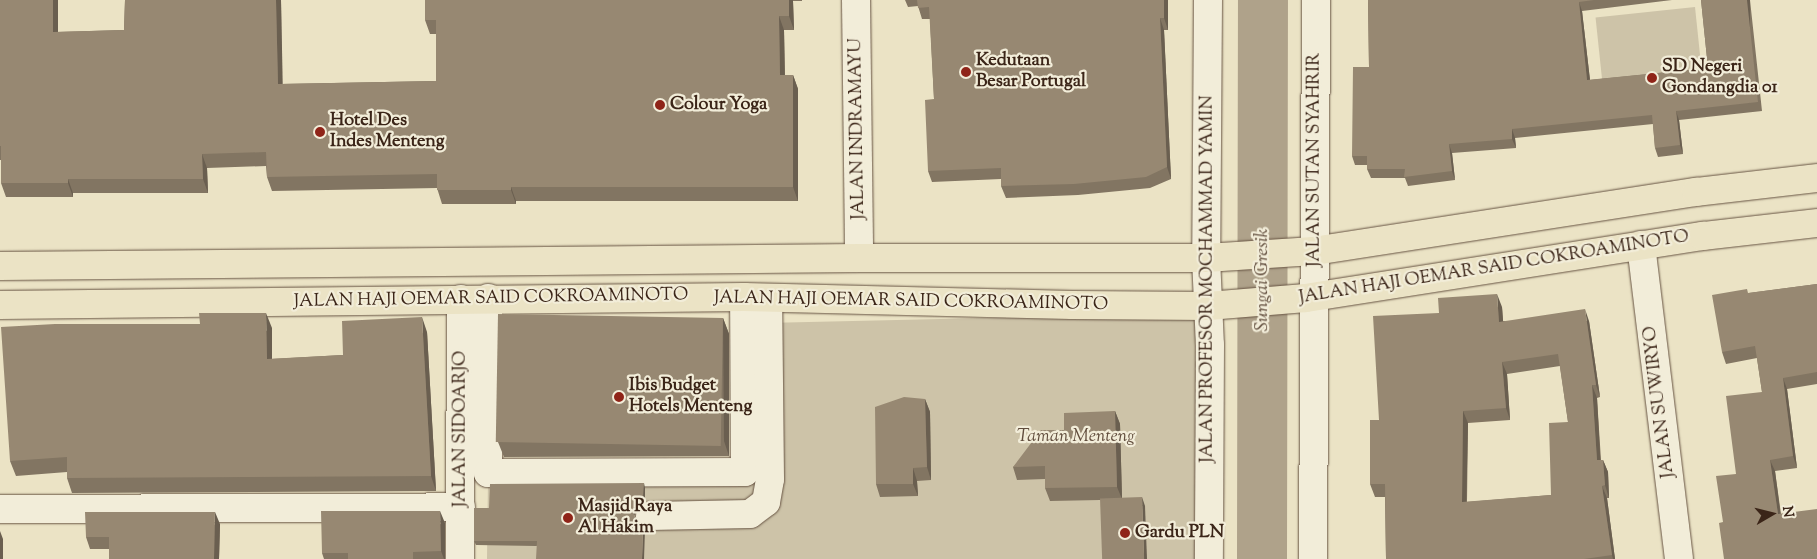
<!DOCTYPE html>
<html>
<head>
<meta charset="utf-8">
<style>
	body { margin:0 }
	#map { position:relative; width:1817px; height:559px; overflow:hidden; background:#ebe3c5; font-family:"Sorts Mill Goudy",serif }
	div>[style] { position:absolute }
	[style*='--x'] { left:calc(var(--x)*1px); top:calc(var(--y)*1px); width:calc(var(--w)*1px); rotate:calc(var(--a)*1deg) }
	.green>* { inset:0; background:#cdc3a8; transform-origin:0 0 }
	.river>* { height:50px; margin:-25px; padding:0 25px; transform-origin:25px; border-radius:25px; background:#afa28a }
	.roads { filter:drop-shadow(0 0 1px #675443) drop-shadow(0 0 1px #675443) }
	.minor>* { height:28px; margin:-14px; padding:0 14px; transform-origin:14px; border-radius:14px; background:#f2edd9 }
	.major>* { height:28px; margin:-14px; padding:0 14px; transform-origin:14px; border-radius:14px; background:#ebe3c5 }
	.wall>* { inset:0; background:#827562 }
	.shaded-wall>* { inset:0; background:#6a5f50; transform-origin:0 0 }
	.building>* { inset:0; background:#978872; transform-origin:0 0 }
	.dots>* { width:14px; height:14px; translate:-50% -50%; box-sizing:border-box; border:2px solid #f2edd9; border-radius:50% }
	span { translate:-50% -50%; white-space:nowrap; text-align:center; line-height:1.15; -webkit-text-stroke:4.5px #f2edd9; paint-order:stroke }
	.poi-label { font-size:18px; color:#3b2518; font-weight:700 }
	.left { translate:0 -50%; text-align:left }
	.street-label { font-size:18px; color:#3b2518 }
	.park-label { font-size:18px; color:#604c3c; font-style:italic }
	.water-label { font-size:19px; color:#5e4a3a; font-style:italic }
	.north { position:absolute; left:1747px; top:489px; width:50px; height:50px; -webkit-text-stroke:4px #f2edd9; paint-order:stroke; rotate:82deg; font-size:14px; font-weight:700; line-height:20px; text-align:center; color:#3b2518 }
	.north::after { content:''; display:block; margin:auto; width:18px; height:22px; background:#3b2518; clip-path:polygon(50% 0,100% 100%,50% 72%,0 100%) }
</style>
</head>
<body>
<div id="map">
	<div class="green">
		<div style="left:1695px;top:7px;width:66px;height:100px;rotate:84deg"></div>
		<div style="clip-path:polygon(1196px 313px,1200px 559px,487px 559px,488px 477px,762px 479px,765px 323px)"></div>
	</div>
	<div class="river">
		<div style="--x:1262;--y:559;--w:559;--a:-89.9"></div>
	</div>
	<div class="roads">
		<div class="minor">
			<div style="--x:856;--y:0;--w:258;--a:89.3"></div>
			<div style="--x:1208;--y:0;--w:258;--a:90.4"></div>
			<div style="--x:1206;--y:258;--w:87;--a:87.4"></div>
			<div style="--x:1210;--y:345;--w:214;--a:90.3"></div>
			<div style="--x:1641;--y:245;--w:316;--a:83.1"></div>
			<div style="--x:488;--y:298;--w:175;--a:90"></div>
			<div style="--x:488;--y:473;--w:257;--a:-0.2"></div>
			<div style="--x:745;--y:472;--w:175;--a:-90.3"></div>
			<div style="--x:0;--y:509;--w:461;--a:-0.2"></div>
			<div style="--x:650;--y:516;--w:100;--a:-1.1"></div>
			<div style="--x:750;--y:514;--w:20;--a:-37"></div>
			<div style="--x:766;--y:502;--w:23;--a:-80"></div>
			<div style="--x:770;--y:479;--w:181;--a:-90.6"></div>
			<div style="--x:460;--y:559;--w:260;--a:-89.8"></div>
			<div style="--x:1313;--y:559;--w:559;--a:-89.69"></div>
		</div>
		<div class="major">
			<div style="--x:0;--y:266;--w:859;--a:-0.53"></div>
			<div style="--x:859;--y:258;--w:347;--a:0"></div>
			<div style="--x:1206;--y:258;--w:108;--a:-3.7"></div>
			<div style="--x:1314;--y:251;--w:387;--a:-8.8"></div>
			<div style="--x:1696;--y:192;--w:122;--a:-6.6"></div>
			<div style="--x:0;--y:305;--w:744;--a:-0.62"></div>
			<div style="--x:744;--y:297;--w:328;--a:1.4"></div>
			<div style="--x:1072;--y:305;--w:136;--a:0.4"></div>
			<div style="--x:1208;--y:306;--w:98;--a:-4.7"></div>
			<div style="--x:1306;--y:298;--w:402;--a:-8.9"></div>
			<div style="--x:1703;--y:236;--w:115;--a:-6.5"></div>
		</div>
	</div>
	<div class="wall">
		<div style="clip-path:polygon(0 0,58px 0,58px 32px,124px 30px,125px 0,281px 0,282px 84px,436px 81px,436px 34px,430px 34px,425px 20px,425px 0,802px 0,802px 1px,793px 1px,794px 30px,784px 30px,785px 75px,793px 75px,798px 89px,798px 201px,516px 201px,516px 204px,442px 204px,437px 188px,272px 191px,267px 177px,266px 166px,207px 168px,208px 193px,73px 193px,73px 197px,6px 197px,1px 183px,1px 160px,0 160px)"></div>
		<div style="clip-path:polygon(905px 0,1168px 0,1168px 30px,1164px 30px,1171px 179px,1150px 188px,1078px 195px,1006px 198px,1001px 186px,1001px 179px,932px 182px,928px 171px,934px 99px,930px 19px,922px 19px,918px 6px,908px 7px)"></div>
		<div style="clip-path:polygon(1368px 0,1672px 0,1582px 11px,1590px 80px,1708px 68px,1701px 0,1750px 0,1762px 111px,1679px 120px,1683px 154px,1658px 157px,1655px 148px,1653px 124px,1515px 138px,1516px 148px,1452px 153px,1455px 180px,1408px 186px,1405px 178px,1371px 178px,1367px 169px,1367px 165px,1355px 165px,1352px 156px,1369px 67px)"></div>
		<div style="clip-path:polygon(1817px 284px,1817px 384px,1787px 389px,1797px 468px,1775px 471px,1781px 514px,1723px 522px,1736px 474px,1762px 392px,1757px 358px,1726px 364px,1722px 352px,1749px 293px)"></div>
		<div style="clip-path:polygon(evenodd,1502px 307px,1503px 321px,1589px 321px,1600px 397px,1597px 398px,1601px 460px,1603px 460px,1608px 472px,1609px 498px,1607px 498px,1615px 559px,1386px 559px,1385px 497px,1375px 497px,1370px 484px,1379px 420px,1439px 313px,1502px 307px,1560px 366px,1568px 422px,1551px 495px,1467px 502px,1468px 423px,1510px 420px,1507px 374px,1560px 366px)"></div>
		<div style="clip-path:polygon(723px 318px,729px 334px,729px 456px,504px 457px,498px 442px)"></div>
		<div style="clip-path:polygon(272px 328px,272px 359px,343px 355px,427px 332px,436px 491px,72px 493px,67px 478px,67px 472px,16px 476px,10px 461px)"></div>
		<div style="clip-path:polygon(925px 399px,930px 412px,931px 480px,917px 481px,918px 496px,880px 497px,876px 484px)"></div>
		<div style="clip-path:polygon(1115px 411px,1120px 424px,1122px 498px,1145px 506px,1100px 500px,1050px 501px,1045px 488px,1045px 479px,1017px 480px,1013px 467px,1064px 430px)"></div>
		<div style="clip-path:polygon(645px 488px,645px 502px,637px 508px,634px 516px,636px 520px,643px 526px,645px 530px,536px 546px,476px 545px,474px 541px,489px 508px)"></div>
		<div style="clip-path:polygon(445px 523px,445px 559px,324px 559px,322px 553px)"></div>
		<div style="clip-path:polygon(220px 524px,219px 559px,109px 559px,109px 549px,90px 549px,86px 537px)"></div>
	</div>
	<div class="shaded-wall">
		<div style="clip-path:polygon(53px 0,58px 0,58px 46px,53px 32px)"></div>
		<div style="clip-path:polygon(276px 0,281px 0,283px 98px,278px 84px)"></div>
		<div style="clip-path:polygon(789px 0,793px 0,793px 1px,794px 30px,789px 16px)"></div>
		<div style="clip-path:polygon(1164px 0,1168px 0,1168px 30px,1164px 18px)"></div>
		<div style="left:1747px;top:0;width:3px;height:103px"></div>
		<div style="clip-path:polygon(1579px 2px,1582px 11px,1591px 89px,1587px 80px)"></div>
		<div style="clip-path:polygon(779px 16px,784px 30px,785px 89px,780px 75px)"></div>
		<div style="clip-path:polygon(1160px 18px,1164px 30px,1171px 179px,1167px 167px)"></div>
		<div style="clip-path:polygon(793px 75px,798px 89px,798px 201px,793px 187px)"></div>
		<div style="clip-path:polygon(1676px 111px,1679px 120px,1683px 154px,1680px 145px)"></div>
		<div style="clip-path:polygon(1512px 129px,1515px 138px,1516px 148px,1512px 139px)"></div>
		<div style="clip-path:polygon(1449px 144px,1452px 153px,1455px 180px,1452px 171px)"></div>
		<div style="clip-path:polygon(202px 154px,207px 168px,208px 193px,203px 179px)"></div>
		<div style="clip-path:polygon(68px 179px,73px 193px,73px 197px,68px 183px)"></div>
		<div style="clip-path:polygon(511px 187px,516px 201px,516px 204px,511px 190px)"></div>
		<div style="clip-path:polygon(1497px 294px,1502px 307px,1504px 334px,1499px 322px)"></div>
		<div style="clip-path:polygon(1585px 309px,1589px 321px,1600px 397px,1596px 385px)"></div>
		<div style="clip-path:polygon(266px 313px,272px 328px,272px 374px,267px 359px)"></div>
		<div style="clip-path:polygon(422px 317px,427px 332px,436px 491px,431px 476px)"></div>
		<div style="clip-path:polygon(723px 318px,729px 334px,729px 456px,724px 441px)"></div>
		<div style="clip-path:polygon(1502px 362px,1507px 374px,1510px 420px,1506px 408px)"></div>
		<div style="clip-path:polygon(1783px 378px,1787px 389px,1797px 468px,1793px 456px)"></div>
		<div style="clip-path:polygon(1592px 385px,1597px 398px,1601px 472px,1597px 460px)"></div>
		<div style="clip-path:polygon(925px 399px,930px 412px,931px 480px,927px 467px)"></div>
		<div style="clip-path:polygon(1115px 411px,1120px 424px,1122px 499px,1117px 487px)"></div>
		<div style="clip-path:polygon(1463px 411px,1468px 423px,1466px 515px,1462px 502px)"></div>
		<div style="clip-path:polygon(1603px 460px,1608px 472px,1609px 498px,1605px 485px)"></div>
		<div style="clip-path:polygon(1770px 460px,1775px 471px,1782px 526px,1778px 514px)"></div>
		<div style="clip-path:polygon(913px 468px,917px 481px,918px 496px,913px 484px)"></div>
		<div style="clip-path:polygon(644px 483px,645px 488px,645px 502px,637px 508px,634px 516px,633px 511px,635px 503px)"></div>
		<div style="clip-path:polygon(1602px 486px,1607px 498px,1615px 559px,1613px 559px,1612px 555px)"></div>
		<div style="clip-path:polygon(1142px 497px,1145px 506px,1147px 559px,1144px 559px)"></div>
		<div style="clip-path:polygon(440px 511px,445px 523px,445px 559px,444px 559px,441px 551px)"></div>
		<div style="clip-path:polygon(215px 512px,220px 524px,219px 559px,214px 559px)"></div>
		<div style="clip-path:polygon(643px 526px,645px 530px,644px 559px,642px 559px)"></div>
		<div style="clip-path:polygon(0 531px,3px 539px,3px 559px,0 559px)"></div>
	</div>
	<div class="building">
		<div style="clip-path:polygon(0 0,53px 0,53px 32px,124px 30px,125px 0,276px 0,278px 84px,436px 81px,436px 20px,425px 20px,425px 0,789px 0,789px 16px,779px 16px,780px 75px,793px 75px,793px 187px,511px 187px,511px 190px,437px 190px,437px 174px,267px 177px,266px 152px,202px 154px,203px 179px,68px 179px,68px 183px,1px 183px,1px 146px,0 146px)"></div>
		<div style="clip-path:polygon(917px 0,1164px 0,1164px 18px,1160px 18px,1167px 167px,1146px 177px,1074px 184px,1001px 186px,1001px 168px,928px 171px,925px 100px,934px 99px,929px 7px,918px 8px)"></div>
		<div style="clip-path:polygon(1368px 0,1594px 0,1579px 2px,1587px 80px,1708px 68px,1701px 0,1747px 0,1758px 102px,1676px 111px,1680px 145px,1655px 148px,1652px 115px,1512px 129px,1512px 139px,1449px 144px,1452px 171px,1404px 177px,1405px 169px,1367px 169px,1367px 156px,1352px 156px,1353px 67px,1369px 67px)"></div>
		<div style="clip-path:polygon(1817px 284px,1817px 372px,1783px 378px,1793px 456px,1770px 460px,1778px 514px,1817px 509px,1817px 559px,1724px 559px,1719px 523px,1723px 522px,1716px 476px,1736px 474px,1726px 396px,1762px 392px,1755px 346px,1722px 352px,1712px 295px,1747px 289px,1748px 293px)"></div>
		<div style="clip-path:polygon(evenodd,1497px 294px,1499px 322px,1585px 309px,1596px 385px,1592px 385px,1597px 460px,1603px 460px,1605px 485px,1602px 486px,1612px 555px,1584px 559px,1386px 559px,1385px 484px,1370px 484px,1370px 420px,1379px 420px,1373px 316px,1439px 313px,1438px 298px,1497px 294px,1558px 354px,1568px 422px,1549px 423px,1551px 495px,1462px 502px,1463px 411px,1506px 408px,1502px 362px,1558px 354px)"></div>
		<div style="clip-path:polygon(199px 313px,266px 313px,267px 359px,343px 355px,342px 321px,422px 317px,431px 476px,67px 478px,67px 457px,10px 461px,1px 327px,55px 324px,200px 324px)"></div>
		<div style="left:498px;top:314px;width:225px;height:128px;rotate:1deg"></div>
		<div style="clip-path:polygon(904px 397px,925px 399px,927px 467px,913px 468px,913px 484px,876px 484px,875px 407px)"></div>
		<div style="clip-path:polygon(1115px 411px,1117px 487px,1045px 488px,1045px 466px,1013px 467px,1041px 430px,1064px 430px,1064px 413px)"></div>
		<div style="clip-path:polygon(644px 483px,643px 497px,635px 503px,633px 511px,635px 520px,643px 526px,642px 559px,536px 559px,537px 541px,474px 541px,474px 508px,489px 508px,490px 484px)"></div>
		<div style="left:1142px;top:497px;width:62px;height:42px;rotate:88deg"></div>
		<div style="clip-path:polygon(321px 511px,440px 511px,441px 551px,413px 552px,413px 559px,348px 559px,348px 553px,322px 553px)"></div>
		<div style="clip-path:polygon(85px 512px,215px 512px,214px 559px,109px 559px,109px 537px,86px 537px)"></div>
	</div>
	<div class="dots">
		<div style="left:966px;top:72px;background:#8f2418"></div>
		<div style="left:1652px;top:78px;background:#8f2418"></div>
		<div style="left:660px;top:105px;background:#8f2418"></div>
		<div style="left:320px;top:132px;background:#8f2418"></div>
		<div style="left:619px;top:397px;background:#8f2418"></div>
		<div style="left:568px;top:518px;background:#8f2418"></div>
		<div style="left:1125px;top:533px;background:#8f2418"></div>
	</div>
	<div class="poi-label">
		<span class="left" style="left:976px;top:72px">Kedutaan<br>Besar Portugal</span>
		<span class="left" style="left:1662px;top:78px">SD Negeri<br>Gondangdia 01</span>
		<span class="left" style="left:670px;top:105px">Colour Yoga</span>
		<span class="left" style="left:330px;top:132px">Hotel Des<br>Indes Menteng</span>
		<span class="left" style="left:629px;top:397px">Ibis Budget<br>Hotels Menteng</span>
		<span class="left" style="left:578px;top:518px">Masjid Raya<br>Al Hakim</span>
		<span class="left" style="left:1135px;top:533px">Gardu PLN</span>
	</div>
	<div class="street-label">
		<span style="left:858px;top:129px;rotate:-91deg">JALAN INDRAMAYU</span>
		<span style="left:1315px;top:160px;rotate:-90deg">JALAN SUTAN SYAHRIR</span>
		<span style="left:1494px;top:268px;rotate:-9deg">JALAN HAJI OEMAR SAID COKROAMINOTO</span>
		<span style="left:1208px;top:279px;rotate:-90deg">JALAN PROFESOR MOCHAMMAD YAMIN</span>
		<span style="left:491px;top:299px;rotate:-1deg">JALAN HAJI OEMAR SAID COKROAMINOTO</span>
		<span style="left:911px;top:302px;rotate:1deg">JALAN HAJI OEMAR SAID COKROAMINOTO</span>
		<span style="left:1660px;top:402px;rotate:-97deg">JALAN SUWIRYO</span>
		<span style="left:461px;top:429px;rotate:-90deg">JALAN SIDOARJO</span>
	</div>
	<div class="park-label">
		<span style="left:1076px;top:437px">Taman Menteng</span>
	</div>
	<div class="water-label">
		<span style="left:1263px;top:280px;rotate:-90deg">Sungai Gresik</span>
	</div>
	<div class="north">N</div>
</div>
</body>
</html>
